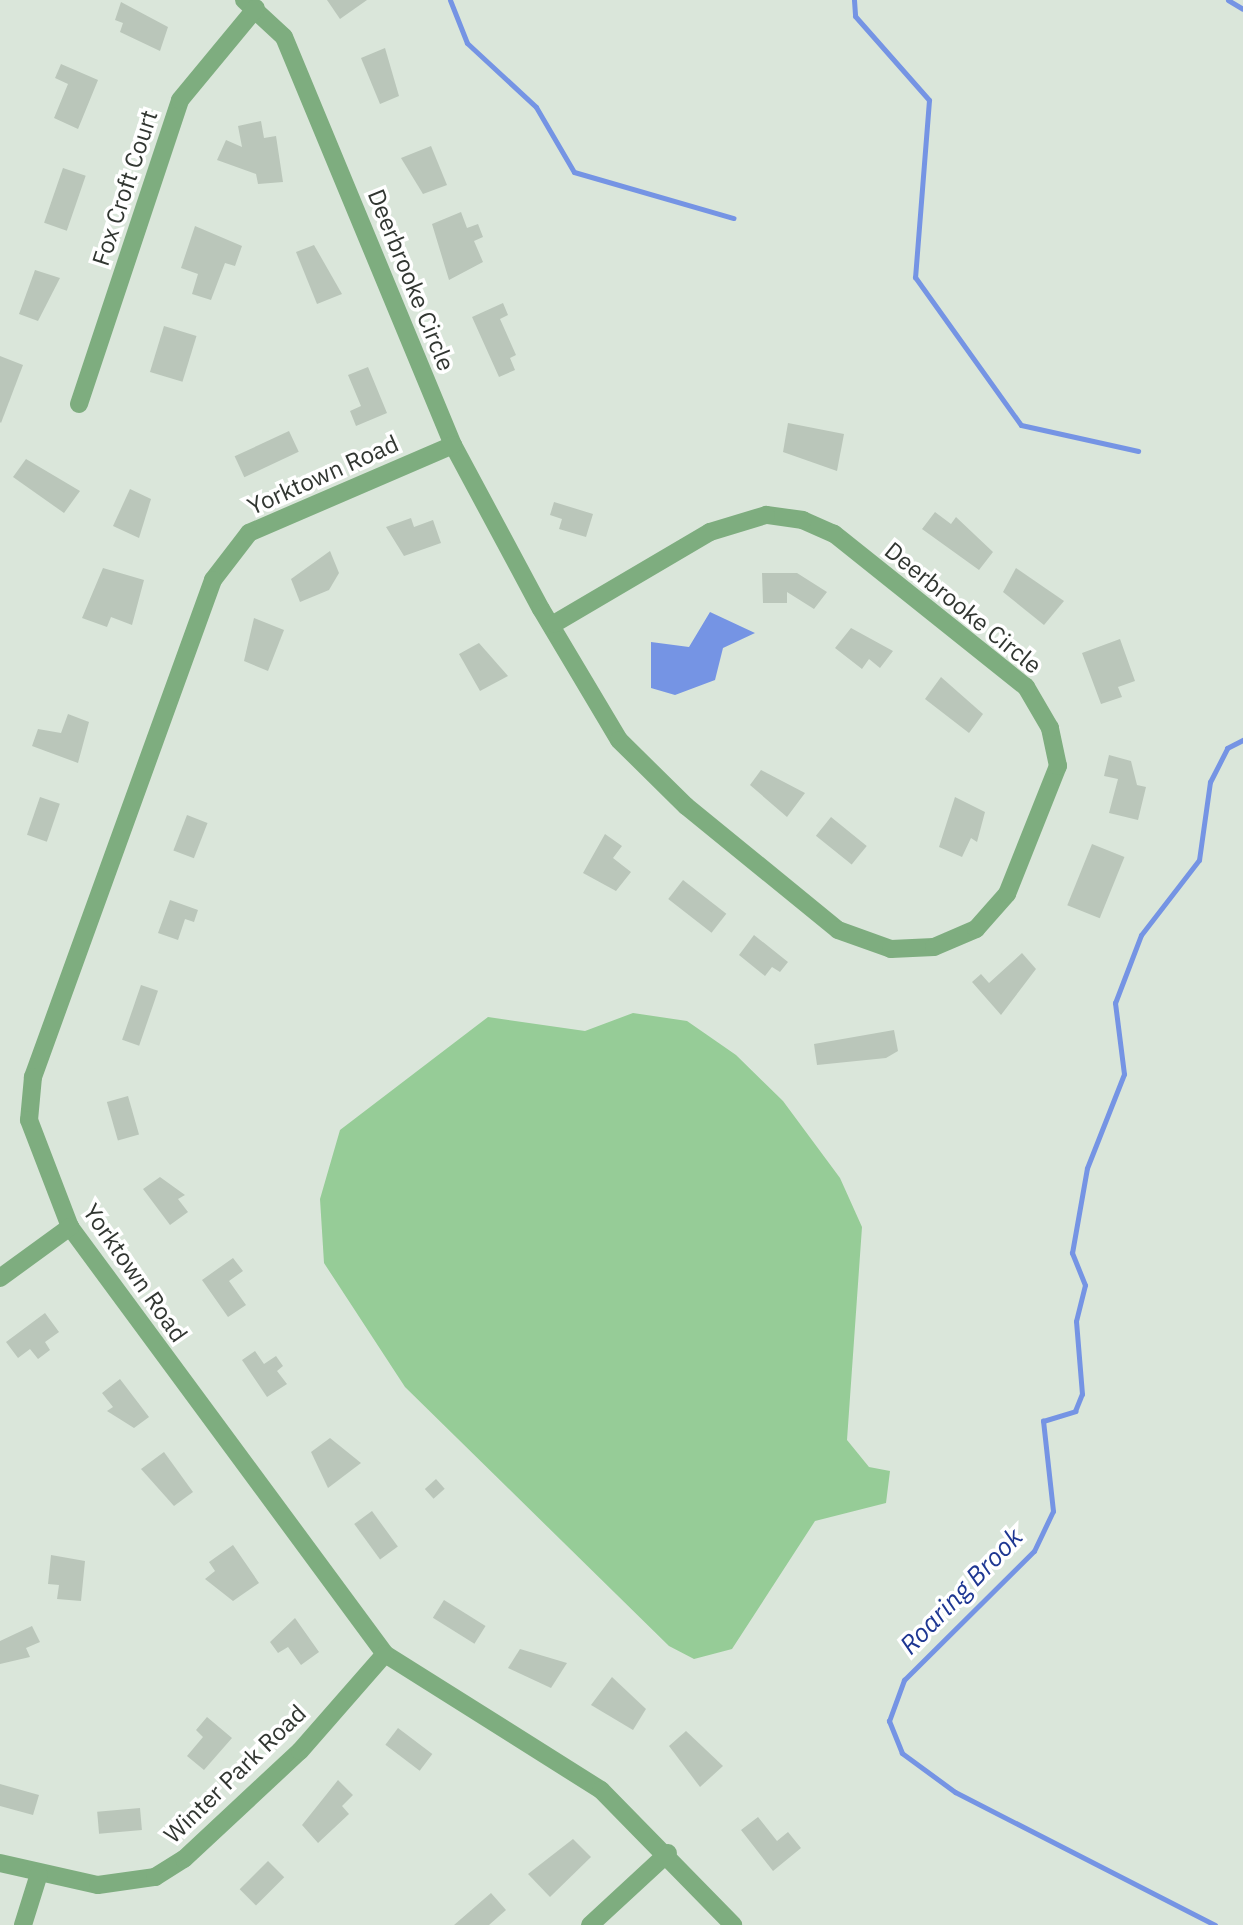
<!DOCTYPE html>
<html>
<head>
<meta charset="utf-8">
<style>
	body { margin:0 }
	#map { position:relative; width:1243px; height:1925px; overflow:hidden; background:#dae6da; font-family:"IBM Plex Sans",sans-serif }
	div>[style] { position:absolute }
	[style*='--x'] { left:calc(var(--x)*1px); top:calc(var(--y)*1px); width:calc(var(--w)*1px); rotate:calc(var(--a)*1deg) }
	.green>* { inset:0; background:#96cc97 }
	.water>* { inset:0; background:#7594e4 }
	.stream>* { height:5px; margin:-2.5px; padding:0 2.5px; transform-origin:2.5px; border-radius:2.5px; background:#7594e4 }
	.building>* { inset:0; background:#bac6ba; transform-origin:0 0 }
	.minor>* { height:18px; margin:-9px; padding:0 9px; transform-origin:9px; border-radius:9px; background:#7ead7f }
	span { translate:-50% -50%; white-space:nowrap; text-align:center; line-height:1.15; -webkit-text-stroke:7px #fff; paint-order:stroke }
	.street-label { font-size:24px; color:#313631 }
	.water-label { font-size:26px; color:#1e3792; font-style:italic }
</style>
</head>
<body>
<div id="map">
	<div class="green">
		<div style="clip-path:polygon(633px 1013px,687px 1021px,736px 1055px,783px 1101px,840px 1178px,862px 1227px,847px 1440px,869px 1467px,890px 1471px,886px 1503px,815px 1521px,732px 1649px,694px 1659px,669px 1646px,405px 1387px,324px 1263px,320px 1199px,340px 1130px,488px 1017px,585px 1031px)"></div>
	</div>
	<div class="water">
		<div style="clip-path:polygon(710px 612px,755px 633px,723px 648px,715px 680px,675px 695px,651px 688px,651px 642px,689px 647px)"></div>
	</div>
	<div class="stream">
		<div style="--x:450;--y:0;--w:46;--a:68.4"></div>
		<div style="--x:467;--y:43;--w:94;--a:42.8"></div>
		<div style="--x:536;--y:107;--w:75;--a:59.7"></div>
		<div style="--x:574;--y:172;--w:166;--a:16.1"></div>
		<div style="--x:854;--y:0;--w:16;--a:86"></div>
		<div style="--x:855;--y:16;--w:112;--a:48.6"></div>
		<div style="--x:929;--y:100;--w:178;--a:94.5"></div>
		<div style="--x:915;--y:277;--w:182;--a:54.4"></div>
		<div style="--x:1021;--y:425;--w:120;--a:12.5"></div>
		<div style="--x:1228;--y:0;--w:17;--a:31"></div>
		<div style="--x:1215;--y:1925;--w:292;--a:-152.9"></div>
		<div style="--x:955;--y:1792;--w:66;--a:-143.7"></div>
		<div style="--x:902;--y:1753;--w:35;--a:-112"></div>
		<div style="--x:889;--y:1721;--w:44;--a:-69.9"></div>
		<div style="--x:904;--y:1680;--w:183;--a:-44.8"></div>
		<div style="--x:1034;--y:1551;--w:44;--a:-64.6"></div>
		<div style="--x:1053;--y:1511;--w:91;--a:-96.3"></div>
		<div style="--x:1043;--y:1421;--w:34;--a:-17"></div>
		<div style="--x:1075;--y:1411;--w:18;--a:-68"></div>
		<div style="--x:1082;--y:1394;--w:73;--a:-94.7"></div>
		<div style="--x:1076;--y:1321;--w:37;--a:-76"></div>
		<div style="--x:1085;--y:1285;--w:35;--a:-112"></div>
		<div style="--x:1072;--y:1253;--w:86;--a:-80"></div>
		<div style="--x:1087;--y:1168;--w:101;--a:-68.5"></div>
		<div style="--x:1124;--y:1074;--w:72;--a:-97.2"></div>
		<div style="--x:1115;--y:1003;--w:73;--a:-69.1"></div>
		<div style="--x:1141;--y:935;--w:95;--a:-52.3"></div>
		<div style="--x:1199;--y:860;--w:79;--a:-82"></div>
		<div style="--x:1210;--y:782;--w:38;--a:-63"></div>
		<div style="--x:1227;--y:748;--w:18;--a:-27"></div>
	</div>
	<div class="building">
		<div style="clip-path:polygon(327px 0,367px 0,340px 19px)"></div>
		<div style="clip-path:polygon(121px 2px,168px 27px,160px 51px,120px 32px,123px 23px,115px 20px)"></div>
		<div style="clip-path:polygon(385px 48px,399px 96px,380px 104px,361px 58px)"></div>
		<div style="clip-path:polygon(61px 64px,98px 80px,78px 129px,54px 118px,68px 84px,55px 78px)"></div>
		<div style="clip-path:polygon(261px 121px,264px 138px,276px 136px,283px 182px,258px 184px,256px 174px,217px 160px,226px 140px,242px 147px,238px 126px)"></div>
		<div style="clip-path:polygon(431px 146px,447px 185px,423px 194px,401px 158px)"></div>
		<div style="left:63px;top:168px;width:24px;height:58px;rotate:19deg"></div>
		<div style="clip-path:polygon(461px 212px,467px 228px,478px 224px,483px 237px,474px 241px,483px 262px,449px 280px,432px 224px)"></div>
		<div style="clip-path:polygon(195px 226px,242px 246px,235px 266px,225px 263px,211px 300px,192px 294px,198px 274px,181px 268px)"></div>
		<div style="clip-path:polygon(314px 245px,342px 294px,317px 304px,296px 252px)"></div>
		<div style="clip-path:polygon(35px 270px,60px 278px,38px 321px,19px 314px)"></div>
		<div style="clip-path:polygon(503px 303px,508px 315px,500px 319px,516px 355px,510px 358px,515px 370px,499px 377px,472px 317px)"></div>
		<div style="left:164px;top:326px;width:34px;height:48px;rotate:17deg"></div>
		<div style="clip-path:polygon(0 356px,23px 365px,1px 423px,0 422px)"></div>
		<div style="clip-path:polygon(368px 367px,387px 413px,356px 426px,350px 411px,361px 406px,348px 375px)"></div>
		<div style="clip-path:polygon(788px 423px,844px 434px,837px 471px,783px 452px)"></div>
		<div style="left:289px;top:431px;width:23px;height:60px;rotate:65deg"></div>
		<div style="clip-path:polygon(26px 459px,80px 491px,64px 513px,13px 477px)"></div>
		<div style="clip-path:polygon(130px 489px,151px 499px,139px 538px,113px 526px)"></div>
		<div style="clip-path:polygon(554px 502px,593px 514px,586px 537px,559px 529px,562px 519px,550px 515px)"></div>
		<div style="clip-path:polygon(935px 512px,951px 524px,956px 517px,993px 552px,979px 570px,922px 529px)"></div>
		<div style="clip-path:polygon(411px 518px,414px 527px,433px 520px,441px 543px,404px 556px,386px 527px)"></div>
		<div style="clip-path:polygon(330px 551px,339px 573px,329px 590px,300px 602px,291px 579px)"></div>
		<div style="clip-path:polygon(103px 568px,144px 580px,132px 625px,111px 617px,107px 627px,82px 618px)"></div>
		<div style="clip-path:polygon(1016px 568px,1064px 601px,1044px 625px,1003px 592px)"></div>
		<div style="clip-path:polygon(762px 573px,797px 573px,827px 592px,814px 609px,787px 592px,787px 603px,763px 603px)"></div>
		<div style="clip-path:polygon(254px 618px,284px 630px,268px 671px,244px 661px)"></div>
		<div style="clip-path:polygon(851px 628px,893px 651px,880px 668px,869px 659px,862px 669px,835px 648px)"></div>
		<div style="clip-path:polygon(1120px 639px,1135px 681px,1118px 687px,1122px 697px,1101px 704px,1082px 653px)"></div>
		<div style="clip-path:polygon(479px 643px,508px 676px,480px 691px,459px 654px)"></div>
		<div style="clip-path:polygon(941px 677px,983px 714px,969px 733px,925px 699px)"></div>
		<div style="clip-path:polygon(68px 714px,89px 722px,78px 763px,32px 746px,38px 729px,61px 733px)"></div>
		<div style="clip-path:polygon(1109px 755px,1131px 761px,1137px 785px,1146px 787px,1138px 820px,1109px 813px,1118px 779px,1104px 776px)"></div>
		<div style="clip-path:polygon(761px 770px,805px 793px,787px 817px,750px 785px)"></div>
		<div style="left:40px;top:797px;width:21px;height:40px;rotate:19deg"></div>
		<div style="clip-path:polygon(955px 797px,985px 812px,977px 842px,971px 838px,962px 857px,939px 847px)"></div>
		<div style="left:187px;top:815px;width:22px;height:38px;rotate:21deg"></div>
		<div style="left:831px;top:817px;width:46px;height:24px;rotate:39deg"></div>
		<div style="clip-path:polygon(605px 834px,622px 846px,613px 858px,631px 872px,616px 891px,583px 873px)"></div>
		<div style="left:1092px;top:844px;width:35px;height:66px;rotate:22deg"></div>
		<div style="left:683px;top:880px;width:55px;height:24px;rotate:38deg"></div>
		<div style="clip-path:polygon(170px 900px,198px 910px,194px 922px,185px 919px,178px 940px,158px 933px)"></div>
		<div style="clip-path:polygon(754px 935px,788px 962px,780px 972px,772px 967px,765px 976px,739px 955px)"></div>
		<div style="clip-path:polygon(1022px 953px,1036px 969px,1001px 1015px,972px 982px,981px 974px,989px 983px)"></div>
		<div style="left:141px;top:985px;width:18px;height:58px;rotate:19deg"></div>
		<div style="clip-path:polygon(894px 1030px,898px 1051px,886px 1058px,817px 1065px,814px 1044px)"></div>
		<div style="left:128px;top:1096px;width:40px;height:22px;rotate:74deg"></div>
		<div style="clip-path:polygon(160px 1177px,185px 1195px,178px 1199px,188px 1212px,170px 1225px,143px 1189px)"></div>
		<div style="clip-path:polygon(233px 1258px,243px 1271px,229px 1281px,246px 1305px,228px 1317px,202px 1280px)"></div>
		<div style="clip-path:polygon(45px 1313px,59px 1332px,45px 1342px,50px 1350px,38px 1359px,30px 1349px,18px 1358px,6px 1342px)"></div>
		<div style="clip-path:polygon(255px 1351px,264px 1364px,276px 1356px,283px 1366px,277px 1371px,287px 1384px,267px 1397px,242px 1360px)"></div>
		<div style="clip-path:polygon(120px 1379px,149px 1417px,134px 1428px,107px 1411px,113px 1407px,102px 1393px)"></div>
		<div style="clip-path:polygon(330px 1438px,361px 1463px,328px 1488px,311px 1452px)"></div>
		<div style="clip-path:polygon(164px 1452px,193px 1492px,174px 1506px,141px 1469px)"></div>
		<div style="left:436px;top:1479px;width:13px;height:15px;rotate:48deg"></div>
		<div style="left:372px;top:1511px;width:44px;height:22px;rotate:54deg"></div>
		<div style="clip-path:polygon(233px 1545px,259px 1583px,233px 1601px,205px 1579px,215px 1571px,209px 1562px)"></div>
		<div style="clip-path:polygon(51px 1555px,85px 1561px,81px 1601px,57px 1599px,59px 1585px,48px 1584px)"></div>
		<div style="left:444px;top:1600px;width:49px;height:21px;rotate:32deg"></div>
		<div style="clip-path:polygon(295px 1618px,319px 1652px,301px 1665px,288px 1647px,278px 1653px,270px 1642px)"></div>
		<div style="clip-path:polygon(32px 1626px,40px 1642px,26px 1648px,30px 1657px,0 1664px,0 1641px)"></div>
		<div style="clip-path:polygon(520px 1649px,567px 1663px,551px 1688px,508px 1668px)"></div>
		<div style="clip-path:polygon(612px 1677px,646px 1709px,633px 1730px,591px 1705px)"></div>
		<div style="clip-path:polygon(207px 1717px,232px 1738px,204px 1770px,187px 1756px,203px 1737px,196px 1730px)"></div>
		<div style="left:398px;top:1728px;width:43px;height:21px;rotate:37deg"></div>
		<div style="clip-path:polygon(686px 1731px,723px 1766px,700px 1787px,669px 1746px)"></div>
		<div style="clip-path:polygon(338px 1780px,353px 1795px,342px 1806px,349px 1814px,318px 1843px,302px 1825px)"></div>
		<div style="clip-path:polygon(0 1784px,39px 1795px,33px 1815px,0 1806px)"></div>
		<div style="left:140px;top:1808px;width:22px;height:43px;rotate:85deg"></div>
		<div style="clip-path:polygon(758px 1817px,777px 1841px,788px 1832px,801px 1848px,773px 1871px,741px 1830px)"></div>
		<div style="clip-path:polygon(573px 1839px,591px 1857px,550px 1897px,528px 1874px)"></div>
		<div style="left:268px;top:1861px;width:23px;height:40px;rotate:45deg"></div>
		<div style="clip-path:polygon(491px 1893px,506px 1910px,489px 1925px,454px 1925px)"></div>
	</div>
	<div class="minor">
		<div style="--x:244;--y:0;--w:54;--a:42.8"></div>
		<div style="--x:284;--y:37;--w:442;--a:67.5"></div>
		<div style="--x:453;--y:445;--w:186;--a:61.8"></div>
		<div style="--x:541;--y:609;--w:152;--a:59.2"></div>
		<div style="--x:619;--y:740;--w:94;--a:44.6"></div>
		<div style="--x:686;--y:806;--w:196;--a:39.2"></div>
		<div style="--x:838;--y:930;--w:56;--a:19.7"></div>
		<div style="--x:891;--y:949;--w:43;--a:-2.7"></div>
		<div style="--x:934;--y:947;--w:46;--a:-23.2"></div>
		<div style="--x:976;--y:929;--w:47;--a:-48.5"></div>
		<div style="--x:1007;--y:894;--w:138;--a:-68.3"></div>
		<div style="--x:1058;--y:766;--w:39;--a:-102"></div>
		<div style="--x:1050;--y:728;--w:48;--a:-120.3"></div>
		<div style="--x:1026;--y:687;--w:246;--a:-141.4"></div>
		<div style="--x:834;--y:534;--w:34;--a:-156"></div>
		<div style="--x:803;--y:520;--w:37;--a:-172"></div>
		<div style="--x:766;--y:515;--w:59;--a:163.1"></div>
		<div style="--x:710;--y:532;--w:181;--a:149.5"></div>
		<div style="--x:79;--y:404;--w:320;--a:-71.6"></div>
		<div style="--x:180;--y:100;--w:119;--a:-50.4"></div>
		<div style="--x:453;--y:445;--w:222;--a:156.7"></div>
		<div style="--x:249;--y:533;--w:59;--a:127.5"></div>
		<div style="--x:213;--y:580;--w:529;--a:109.91"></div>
		<div style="--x:33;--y:1077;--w:43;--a:95.3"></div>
		<div style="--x:29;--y:1120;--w:115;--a:69"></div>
		<div style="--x:70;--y:1227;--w:531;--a:53.58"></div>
		<div style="--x:385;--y:1654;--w:255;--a:32.2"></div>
		<div style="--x:601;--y:1790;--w:189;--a:45.6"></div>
		<div style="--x:0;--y:1278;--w:87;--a:-36.1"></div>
		<div style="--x:0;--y:1863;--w:100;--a:12.7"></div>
		<div style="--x:98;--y:1885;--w:58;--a:-8"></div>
		<div style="--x:155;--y:1877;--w:34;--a:-32"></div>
		<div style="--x:184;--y:1859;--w:158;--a:-43"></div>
		<div style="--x:300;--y:1751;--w:129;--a:-48.8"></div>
		<div style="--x:23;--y:1925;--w:53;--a:-72.6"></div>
		<div style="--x:590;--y:1925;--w:106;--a:-42.7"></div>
	</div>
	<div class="street-label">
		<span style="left:125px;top:188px;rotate:-72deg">Fox Croft Court</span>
		<span style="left:411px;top:280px;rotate:68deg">Deerbrooke Circle</span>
		<span style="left:323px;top:475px;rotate:-24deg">Yorktown Road</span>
		<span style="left:963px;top:608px;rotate:39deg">Deerbrooke Circle</span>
		<span style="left:135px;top:1273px;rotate:55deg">Yorktown Road</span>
		<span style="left:235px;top:1774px;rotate:-44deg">Winter Park Road</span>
	</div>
	<div class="water-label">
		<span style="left:961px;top:1591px;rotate:-46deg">Roaring Brook</span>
	</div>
</div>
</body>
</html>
